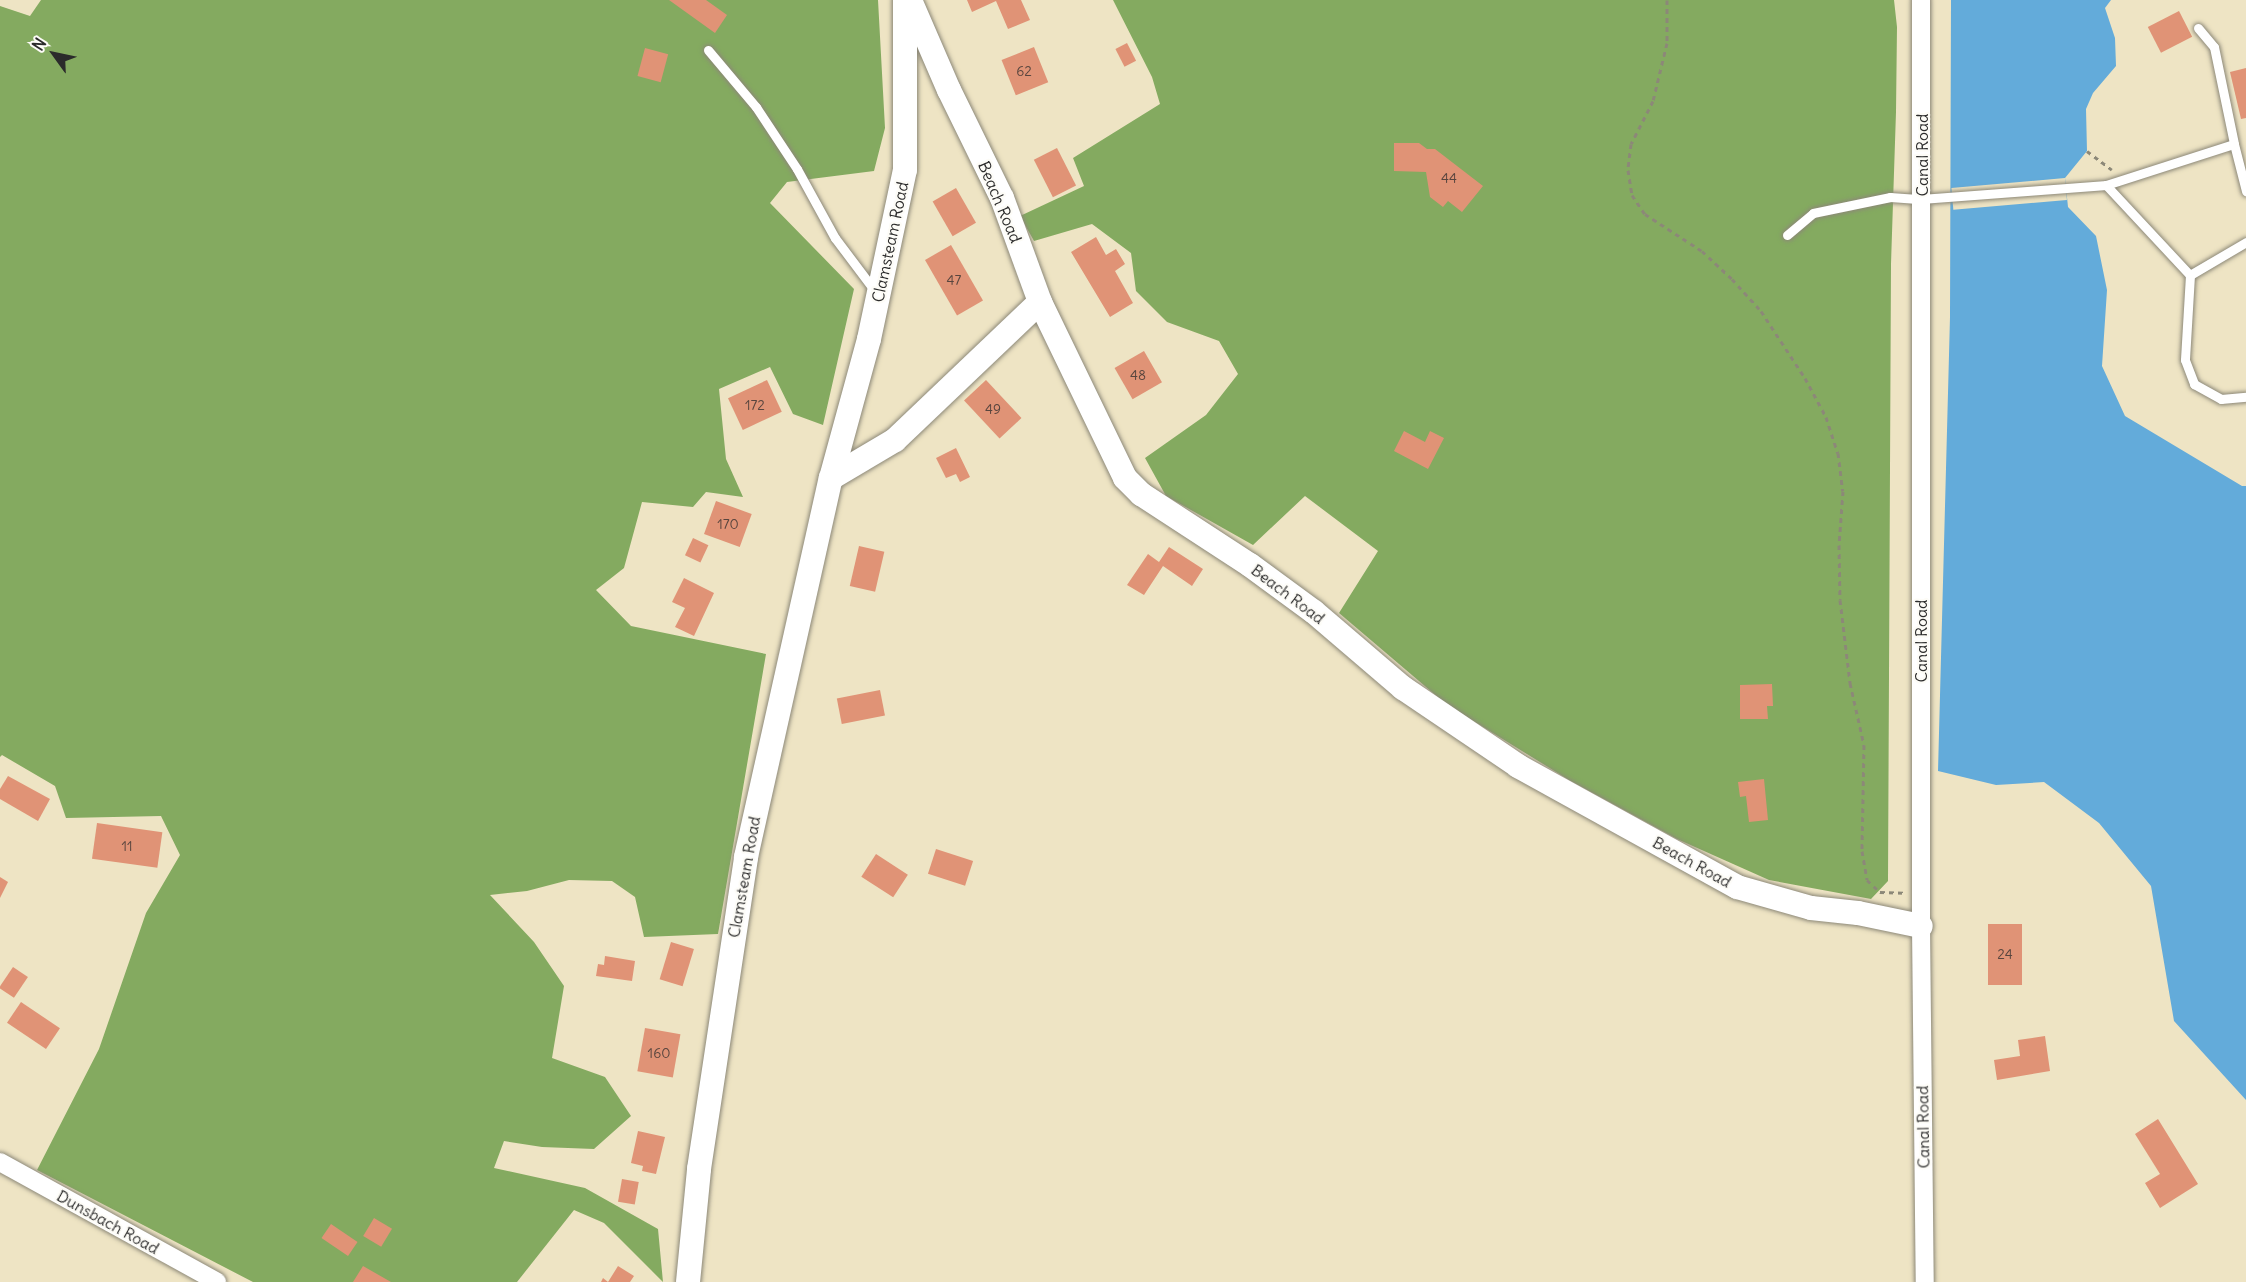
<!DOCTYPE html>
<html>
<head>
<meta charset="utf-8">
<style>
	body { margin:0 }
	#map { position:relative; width:2246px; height:1282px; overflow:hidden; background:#eee4c4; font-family:Delius,sans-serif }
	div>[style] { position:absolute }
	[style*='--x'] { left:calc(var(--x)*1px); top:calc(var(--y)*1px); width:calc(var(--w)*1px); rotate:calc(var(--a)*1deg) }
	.forest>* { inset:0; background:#84aa60 }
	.water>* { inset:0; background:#63abda }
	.pier>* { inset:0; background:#eee4c4; transform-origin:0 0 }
	.building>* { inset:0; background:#e09376; transform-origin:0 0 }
	.path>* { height:3px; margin-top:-1.5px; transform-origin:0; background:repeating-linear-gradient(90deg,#8c8878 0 4.5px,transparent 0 9px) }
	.roads { filter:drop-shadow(0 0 2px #8c8878) drop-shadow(0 0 2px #8c8878) }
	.service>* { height:9px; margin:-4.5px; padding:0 4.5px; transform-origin:4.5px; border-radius:4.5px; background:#fff }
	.minor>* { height:18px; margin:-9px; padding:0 9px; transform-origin:9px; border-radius:9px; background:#fff }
	.tertiary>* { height:24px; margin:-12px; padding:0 12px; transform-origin:12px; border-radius:12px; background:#fff }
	span { translate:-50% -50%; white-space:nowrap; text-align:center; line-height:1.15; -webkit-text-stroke:4.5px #fdfcf7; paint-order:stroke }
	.number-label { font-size:14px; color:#58453e }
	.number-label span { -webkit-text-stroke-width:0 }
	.street-label { font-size:16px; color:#2b2b2b }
	.north { position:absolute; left:24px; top:24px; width:60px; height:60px; -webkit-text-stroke:4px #fdfcf7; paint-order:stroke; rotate:303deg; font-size:16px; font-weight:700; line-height:24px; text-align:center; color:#2b2b2b }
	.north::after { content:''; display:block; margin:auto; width:21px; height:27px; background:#2b2b2b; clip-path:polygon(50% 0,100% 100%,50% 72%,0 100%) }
</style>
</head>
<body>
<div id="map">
	<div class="forest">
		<div style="clip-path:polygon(41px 0,878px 0,885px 128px,874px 171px,787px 182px,770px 203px,854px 289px,823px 425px,793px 414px,770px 367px,719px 389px,726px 459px,743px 497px,706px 492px,693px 507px,642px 502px,624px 568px,596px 590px,631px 626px,766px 654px,718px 934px,644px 937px,635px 897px,612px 881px,569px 880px,527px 891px,490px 895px,534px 942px,564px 986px,552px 1058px,605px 1077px,631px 1116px,594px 1149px,542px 1147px,504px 1141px,494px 1168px,585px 1188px,658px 1229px,663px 1282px,604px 1223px,574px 1210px,517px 1282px,253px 1282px,37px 1170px,99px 1049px,146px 913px,180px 855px,161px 816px,66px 818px,55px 786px,2px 755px,0 757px,0 6px,30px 16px)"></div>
		<div style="clip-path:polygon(1113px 0,1894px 0,1897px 27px,1896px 112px,1891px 264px,1888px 881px,1871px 899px,1769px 880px,1677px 839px,1569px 780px,1446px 704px,1339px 613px,1378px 551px,1305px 496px,1253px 545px,1166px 496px,1145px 458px,1206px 415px,1238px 374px,1219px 341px,1167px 322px,1136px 291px,1131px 253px,1092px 224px,1034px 241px,1020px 216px,1084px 186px,1073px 158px,1160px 104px,1152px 77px)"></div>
	</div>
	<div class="water">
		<div style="clip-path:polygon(1951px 0,2111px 0,2105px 8px,2115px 38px,2116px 66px,2093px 93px,2086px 109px,2087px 151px,2065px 178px,2068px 207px,2096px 236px,2107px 290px,2102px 366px,2125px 416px,2242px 486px,2246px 486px,2246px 1100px,2174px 1021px,2151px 886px,2099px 823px,2044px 782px,1996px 785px,1938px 771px,1950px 317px)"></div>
	</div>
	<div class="pier">
		<div style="left:2065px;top:178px;width:22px;height:114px;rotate:85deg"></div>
	</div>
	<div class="building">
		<div style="clip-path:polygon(669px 0,706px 0,727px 15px,715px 33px)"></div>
		<div style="clip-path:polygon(967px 0,1021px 0,1030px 20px,1008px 29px,996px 1px,972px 12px)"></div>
		<div style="left:2179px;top:11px;width:29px;height:35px;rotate:63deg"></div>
		<div style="left:1127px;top:43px;width:20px;height:13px;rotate:63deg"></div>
		<div style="left:1034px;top:47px;width:38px;height:35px;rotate:68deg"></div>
		<div style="left:645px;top:48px;width:24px;height:29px;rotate:15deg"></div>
		<div style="clip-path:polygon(2246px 68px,2246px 118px,2241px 119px,2230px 72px)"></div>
		<div style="clip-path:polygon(1394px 143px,1419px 143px,1427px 149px,1435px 149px,1483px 186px,1462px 212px,1448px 201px,1443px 207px,1430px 197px,1426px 172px,1394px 171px)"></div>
		<div style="left:1057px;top:148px;width:42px;height:26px;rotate:63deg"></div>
		<div style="left:956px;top:188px;width:40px;height:27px;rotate:60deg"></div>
		<div style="clip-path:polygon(1096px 237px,1106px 255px,1116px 249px,1125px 264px,1115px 271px,1133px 303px,1110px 317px,1071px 252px)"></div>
		<div style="left:951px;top:245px;width:64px;height:30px;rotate:60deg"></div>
		<div style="left:1144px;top:351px;width:36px;height:34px;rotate:60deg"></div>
		<div style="left:767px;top:380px;width:35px;height:43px;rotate:65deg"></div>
		<div style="left:986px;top:380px;width:52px;height:30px;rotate:47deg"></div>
		<div style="clip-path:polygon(1404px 431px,1425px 442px,1430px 431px,1444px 438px,1428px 469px,1394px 451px)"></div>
		<div style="clip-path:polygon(956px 448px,970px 477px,960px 482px,956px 474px,946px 478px,936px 458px)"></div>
		<div style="left:716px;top:501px;width:38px;height:35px;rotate:20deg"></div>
		<div style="left:693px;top:538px;width:17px;height:19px;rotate:25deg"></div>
		<div style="left:859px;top:546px;width:26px;height:41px;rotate:13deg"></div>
		<div style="clip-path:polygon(1169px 547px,1203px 569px,1192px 586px,1163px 566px,1144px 595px,1127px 585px,1148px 554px,1159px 562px)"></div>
		<div style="clip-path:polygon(684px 578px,714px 593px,694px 636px,675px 627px,685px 608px,672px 602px)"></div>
		<div style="clip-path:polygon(1772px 684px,1773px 706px,1767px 706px,1768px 719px,1740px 719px,1740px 685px)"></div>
		<div style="left:880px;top:690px;width:26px;height:44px;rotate:79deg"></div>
		<div style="clip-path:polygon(8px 776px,50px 799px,38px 821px,0 799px,0 789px)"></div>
		<div style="clip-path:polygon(1764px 779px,1768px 820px,1749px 822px,1746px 796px,1740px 797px,1738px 782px)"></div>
		<div style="left:97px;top:823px;width:66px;height:36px;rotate:8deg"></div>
		<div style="left:936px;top:849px;width:39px;height:26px;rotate:18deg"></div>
		<div style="left:876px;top:854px;width:38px;height:27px;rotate:33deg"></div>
		<div style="clip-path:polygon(0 877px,8px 882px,0 898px)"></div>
		<div style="left:1988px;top:924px;width:34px;height:61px"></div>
		<div style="left:671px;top:942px;width:24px;height:39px;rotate:17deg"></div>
		<div style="clip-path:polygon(605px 956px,635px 961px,632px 981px,596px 976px,598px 964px,604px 965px)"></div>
		<div style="left:13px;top:967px;width:18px;height:25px;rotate:34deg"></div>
		<div style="left:21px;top:1002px;width:47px;height:25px;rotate:34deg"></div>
		<div style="left:645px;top:1028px;width:36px;height:44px;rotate:10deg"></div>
		<div style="clip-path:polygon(2045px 1036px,2050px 1071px,1997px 1080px,1994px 1060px,2020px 1056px,2018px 1040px)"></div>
		<div style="clip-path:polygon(2158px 1119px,2198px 1184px,2160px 1208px,2145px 1183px,2160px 1174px,2135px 1134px)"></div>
		<div style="clip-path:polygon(638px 1131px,665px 1137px,656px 1174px,642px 1171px,643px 1166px,631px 1163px)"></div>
		<div style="left:622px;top:1179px;width:17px;height:23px;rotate:10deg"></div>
		<div style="left:374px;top:1218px;width:21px;height:21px;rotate:31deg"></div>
		<div style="left:331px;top:1224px;width:32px;height:17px;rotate:34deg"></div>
		<div style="clip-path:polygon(363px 1266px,391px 1282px,353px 1282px)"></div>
		<div style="clip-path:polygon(618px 1266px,634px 1276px,630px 1282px,601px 1282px,603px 1278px,608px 1282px)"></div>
	</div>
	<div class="path">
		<div style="--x:1667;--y:0;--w:43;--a:90"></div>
		<div style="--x:1667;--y:43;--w:60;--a:103.6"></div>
		<div style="--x:1653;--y:101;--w:48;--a:117.1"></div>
		<div style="--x:1631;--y:144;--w:26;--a:97"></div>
		<div style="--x:1628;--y:170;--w:25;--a:81"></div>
		<div style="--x:1632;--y:195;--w:23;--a:56"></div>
		<div style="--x:1645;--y:214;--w:68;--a:33"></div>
		<div style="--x:1702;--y:251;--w:41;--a:43"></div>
		<div style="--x:1732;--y:279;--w:43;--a:47.8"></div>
		<div style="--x:1761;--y:311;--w:80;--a:56.7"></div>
		<div style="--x:1805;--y:378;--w:44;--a:61.7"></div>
		<div style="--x:1826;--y:417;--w:38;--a:72"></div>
		<div style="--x:1838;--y:453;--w:38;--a:83"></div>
		<div style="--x:1843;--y:491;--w:54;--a:94.2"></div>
		<div style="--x:1839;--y:545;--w:55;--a:89"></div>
		<div style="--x:1840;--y:600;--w:84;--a:83.1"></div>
		<div style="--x:1850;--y:683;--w:64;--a:77.3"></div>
		<div style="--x:1864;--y:745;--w:106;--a:91.1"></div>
		<div style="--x:1862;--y:851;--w:29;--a:80"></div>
		<div style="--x:1867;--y:880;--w:18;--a:43"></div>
		<div style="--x:1880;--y:892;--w:24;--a:2"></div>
		<div style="--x:2087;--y:151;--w:31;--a:37"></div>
	</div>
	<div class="roads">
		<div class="service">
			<div style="--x:2198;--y:28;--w:25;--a:50"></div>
			<div style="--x:2214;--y:47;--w:99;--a:78.3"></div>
			<div style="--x:708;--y:50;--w:75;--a:49.9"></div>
			<div style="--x:756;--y:107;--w:74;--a:56.5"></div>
			<div style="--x:797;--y:169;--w:79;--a:61.2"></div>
			<div style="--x:835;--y:238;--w:66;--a:53"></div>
			<div style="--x:2106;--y:185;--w:123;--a:47"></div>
			<div style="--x:2190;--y:275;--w:65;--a:-30.5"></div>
			<div style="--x:1787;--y:235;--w:34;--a:-40"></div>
			<div style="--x:1813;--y:213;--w:79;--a:-11.7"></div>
			<div style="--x:1890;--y:197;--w:31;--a:4"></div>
			<div style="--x:1921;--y:199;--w:186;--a:-4.3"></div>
			<div style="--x:2106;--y:185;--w:134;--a:-17.8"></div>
			<div style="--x:2234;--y:144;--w:49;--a:75.7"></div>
			<div style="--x:2190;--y:275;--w:85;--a:93.4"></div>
			<div style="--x:2185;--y:360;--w:26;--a:69"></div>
			<div style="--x:2194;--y:384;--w:31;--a:29"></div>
			<div style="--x:2221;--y:399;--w:25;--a:-5"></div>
		</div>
		<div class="minor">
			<div style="--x:1921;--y:0;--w:926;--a:90"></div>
			<div style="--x:1921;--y:926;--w:356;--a:89.4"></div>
			<div style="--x:0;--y:1162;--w:248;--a:28.9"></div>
		</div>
		<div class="tertiary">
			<div style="--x:910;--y:0;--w:98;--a:66.6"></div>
			<div style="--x:949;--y:90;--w:120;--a:63.9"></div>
			<div style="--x:1002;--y:198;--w:111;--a:69.9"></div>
			<div style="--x:1040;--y:302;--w:195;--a:64.2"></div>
			<div style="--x:1125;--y:478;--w:23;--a:45"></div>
			<div style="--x:1141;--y:494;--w:130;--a:33.1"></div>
			<div style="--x:1250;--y:565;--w:79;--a:36.3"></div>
			<div style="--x:1314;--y:612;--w:117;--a:40.5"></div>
			<div style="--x:1403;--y:688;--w:139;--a:34.1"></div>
			<div style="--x:1518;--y:766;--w:250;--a:28.9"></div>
			<div style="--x:1737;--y:887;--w:77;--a:15.8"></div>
			<div style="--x:1811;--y:908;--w:47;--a:6.1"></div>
			<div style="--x:1858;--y:913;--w:64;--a:11.7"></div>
			<div style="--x:831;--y:478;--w:144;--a:-74.7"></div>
			<div style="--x:869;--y:339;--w:173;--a:-78"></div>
			<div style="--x:905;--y:170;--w:170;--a:-90"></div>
			<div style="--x:688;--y:1282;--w:114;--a:-84.4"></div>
			<div style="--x:699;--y:1169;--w:316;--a:-81.4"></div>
			<div style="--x:746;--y:857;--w:388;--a:-77.4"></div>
			<div style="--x:831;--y:478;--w:74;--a:-30.7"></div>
			<div style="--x:895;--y:440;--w:200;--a:-43.6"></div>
		</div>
	</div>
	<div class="number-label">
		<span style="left:1024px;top:71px">62</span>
		<span style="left:1449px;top:178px">44</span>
		<span style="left:954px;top:280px">47</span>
		<span style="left:1138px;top:375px">48</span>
		<span style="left:755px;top:405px">172</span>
		<span style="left:993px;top:409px">49</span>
		<span style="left:728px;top:524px">170</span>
		<span style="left:127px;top:846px">11</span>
		<span style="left:2005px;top:954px">24</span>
		<span style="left:659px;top:1053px">160</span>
	</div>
	<div class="street-label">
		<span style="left:1922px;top:155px;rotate:-90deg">Canal Road</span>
		<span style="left:1000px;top:202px;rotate:67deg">Beach Road</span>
		<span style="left:890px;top:242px;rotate:-78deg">Clamsteam Road</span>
		<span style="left:1288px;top:594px;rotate:37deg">Beach Road</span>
		<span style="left:1921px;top:641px;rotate:-90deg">Canal Road</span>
		<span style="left:1692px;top:862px;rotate:29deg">Beach Road</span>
		<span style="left:744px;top:877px;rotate:-80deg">Clamsteam Road</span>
		<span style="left:1923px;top:1127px;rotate:-91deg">Canal Road</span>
		<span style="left:108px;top:1222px;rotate:29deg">Dunsbach Road</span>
	</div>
	<div class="north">N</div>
</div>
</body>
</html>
